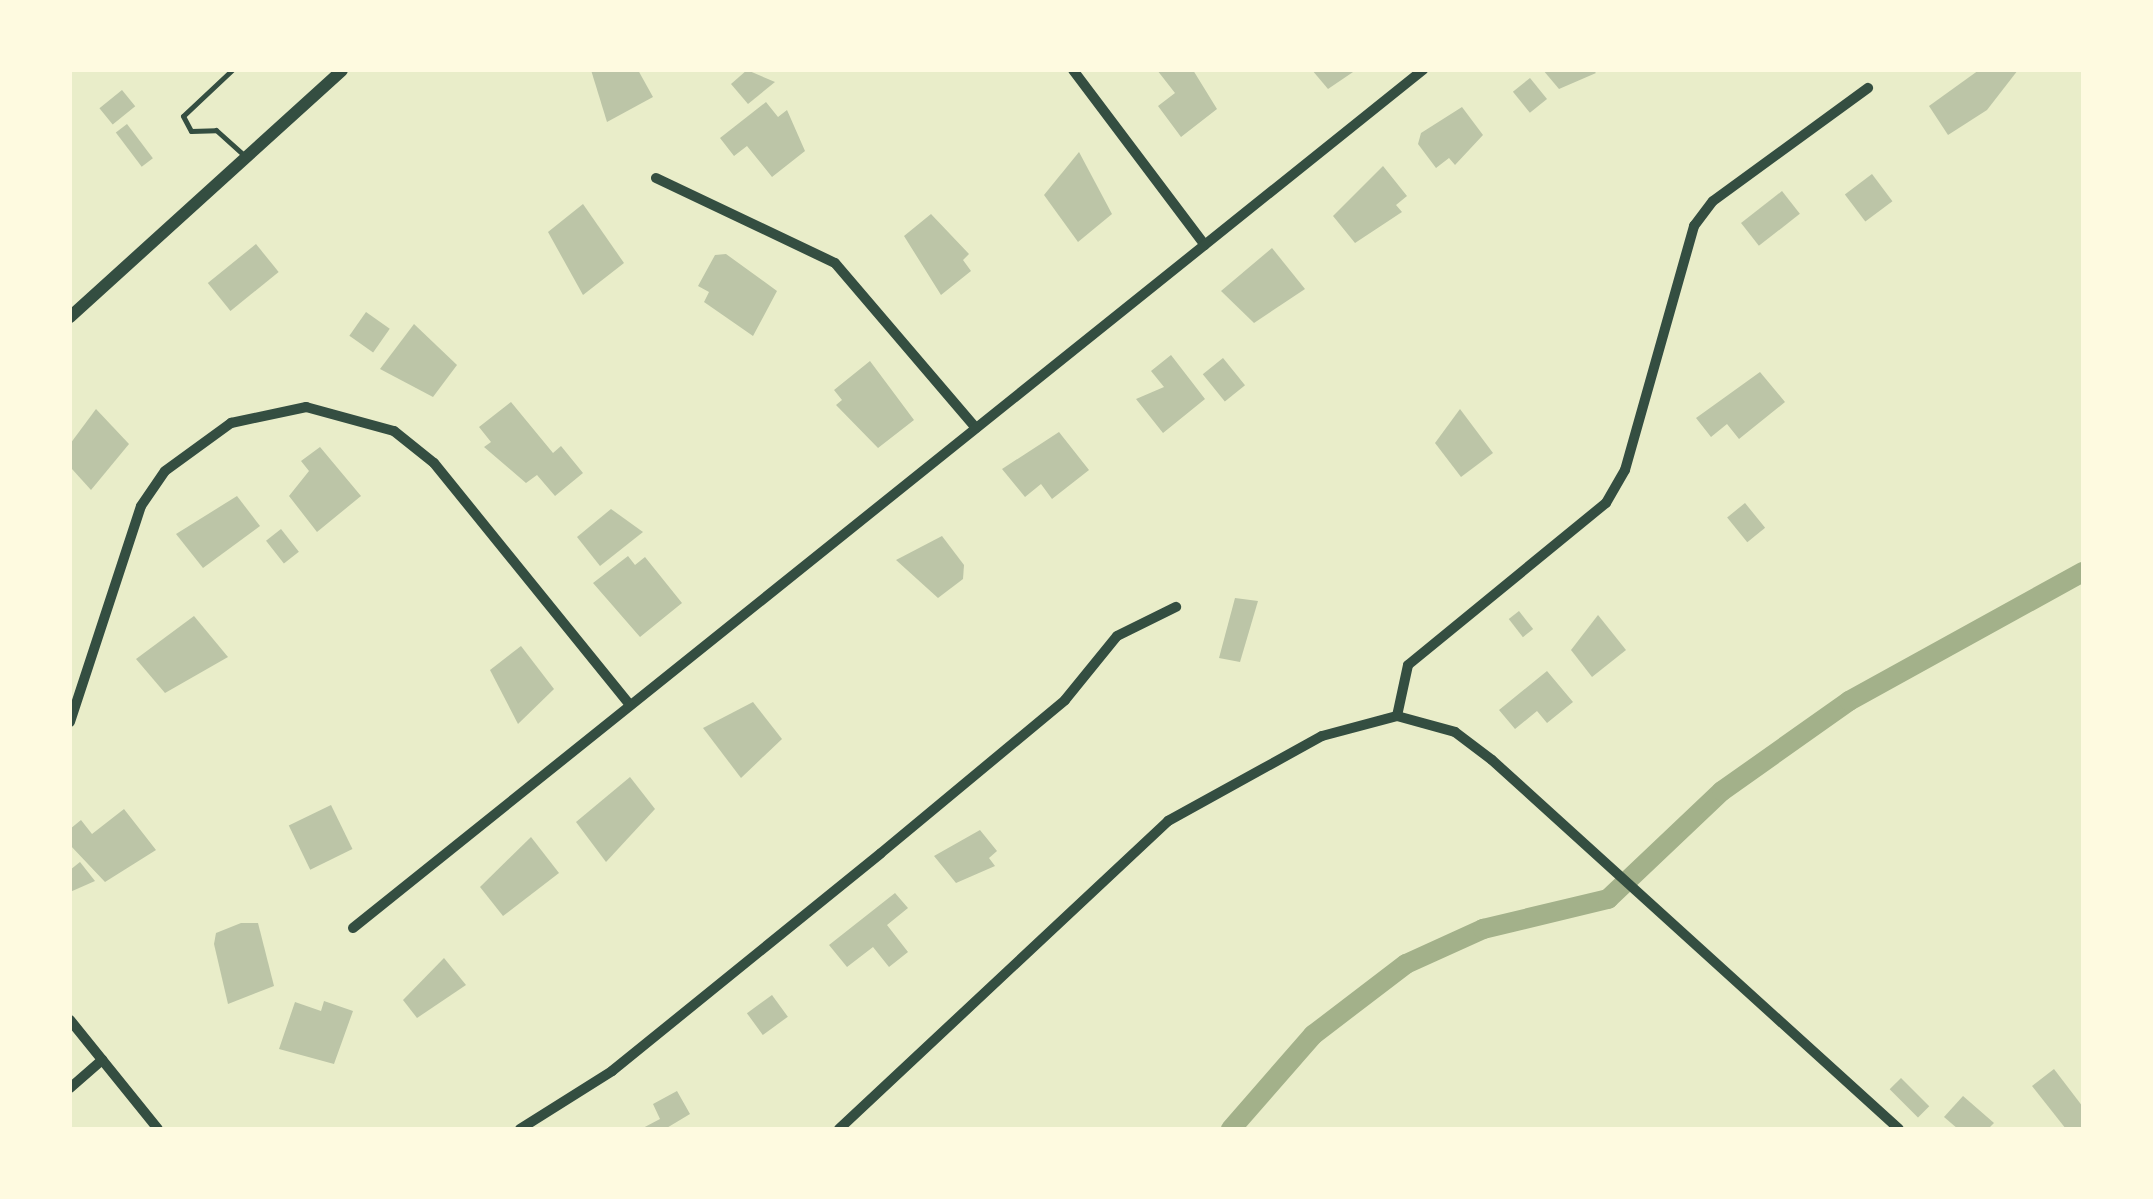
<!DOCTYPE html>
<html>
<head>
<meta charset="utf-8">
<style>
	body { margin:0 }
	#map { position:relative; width:2153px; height:1199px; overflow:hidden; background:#e9edc9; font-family:Montserrat,sans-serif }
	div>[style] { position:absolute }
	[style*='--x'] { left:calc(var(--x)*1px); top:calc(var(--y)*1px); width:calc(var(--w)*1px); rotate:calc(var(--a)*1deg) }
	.canal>* { height:20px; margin:-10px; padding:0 10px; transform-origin:10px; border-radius:10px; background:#a3b18a }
	.building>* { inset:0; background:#bcc5a7; transform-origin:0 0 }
	.service>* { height:5px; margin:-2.5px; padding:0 2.5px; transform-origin:2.5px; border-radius:2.5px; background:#344e41 }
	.minor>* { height:10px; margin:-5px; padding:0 5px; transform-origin:5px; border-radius:5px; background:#344e41 }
	.tertiary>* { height:12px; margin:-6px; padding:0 6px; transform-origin:6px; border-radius:6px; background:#344e41 }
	span { translate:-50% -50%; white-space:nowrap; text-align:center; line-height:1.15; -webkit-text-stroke:10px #fefae0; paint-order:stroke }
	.frame { position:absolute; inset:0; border:72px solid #fefae0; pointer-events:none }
</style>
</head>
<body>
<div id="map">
	<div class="canal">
		<div style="--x:1231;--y:1129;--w:125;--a:-48.9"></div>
		<div style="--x:1313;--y:1035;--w:117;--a:-37.4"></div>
		<div style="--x:1406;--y:964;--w:85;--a:-24.4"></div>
		<div style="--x:1483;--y:929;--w:129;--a:-13.5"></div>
		<div style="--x:1608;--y:899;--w:157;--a:-43.5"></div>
		<div style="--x:1722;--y:791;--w:156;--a:-35.3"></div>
		<div style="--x:1849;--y:701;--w:267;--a:-28.9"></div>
	</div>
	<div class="building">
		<div style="clip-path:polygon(591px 70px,638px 70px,653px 97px,607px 122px)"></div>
		<div style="clip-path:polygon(747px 70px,775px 82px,748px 104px,731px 84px)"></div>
		<div style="clip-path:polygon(1157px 70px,1193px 70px,1217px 109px,1181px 137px,1158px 106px,1175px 93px)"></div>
		<div style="clip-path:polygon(1312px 70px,1356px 70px,1328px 89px)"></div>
		<div style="clip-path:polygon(1543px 70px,1593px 70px,1596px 73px,1559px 89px)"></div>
		<div style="clip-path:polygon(1979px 70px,2018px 70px,1987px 110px,1948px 135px,1929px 106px)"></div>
		<div style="left:1530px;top:78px;width:27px;height:22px;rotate:51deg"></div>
		<div style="left:122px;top:90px;width:21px;height:29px;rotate:51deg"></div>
		<div style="clip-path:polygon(766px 102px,778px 117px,787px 110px,805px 151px,772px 177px,747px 146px,734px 156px,720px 138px)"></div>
		<div style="clip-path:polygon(1462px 107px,1483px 135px,1455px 165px,1449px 158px,1436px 168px,1418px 144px,1421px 133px)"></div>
		<div style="left:127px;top:124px;width:43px;height:14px;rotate:53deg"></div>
		<div style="clip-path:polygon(1079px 152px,1112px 214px,1078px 242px,1044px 195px)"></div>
		<div style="clip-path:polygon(1383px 166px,1407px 196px,1396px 205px,1402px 212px,1355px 243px,1333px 216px)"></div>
		<div style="left:1872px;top:174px;width:34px;height:34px;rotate:53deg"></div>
		<div style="left:1782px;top:191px;width:29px;height:52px;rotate:52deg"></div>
		<div style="clip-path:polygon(583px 204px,624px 263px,583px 295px,548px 232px)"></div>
		<div style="clip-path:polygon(931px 214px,969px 254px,963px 260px,971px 271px,941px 295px,904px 236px)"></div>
		<div style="left:256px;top:244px;width:36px;height:62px;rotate:51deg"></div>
		<div style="clip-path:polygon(1272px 248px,1305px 289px,1254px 323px,1221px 291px)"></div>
		<div style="clip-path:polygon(726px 254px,777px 291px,753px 336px,704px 302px,709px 292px,698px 286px,715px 255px)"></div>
		<div style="left:366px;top:312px;width:29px;height:29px;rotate:35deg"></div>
		<div style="clip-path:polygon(414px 324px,457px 365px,433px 397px,380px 369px)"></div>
		<div style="clip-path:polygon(1171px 355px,1205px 399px,1163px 433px,1136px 399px,1164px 387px,1151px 371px)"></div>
		<div style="left:1223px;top:358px;width:35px;height:26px;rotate:51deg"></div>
		<div style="clip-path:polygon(870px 361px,914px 420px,878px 448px,836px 405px,842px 400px,834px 390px)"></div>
		<div style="clip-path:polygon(1760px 372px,1785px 402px,1739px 439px,1727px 424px,1711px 437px,1696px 418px)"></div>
		<div style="clip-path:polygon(511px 402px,553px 453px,561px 446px,583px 473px,555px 496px,537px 475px,526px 483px,484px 447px,491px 442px,479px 427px)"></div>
		<div style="clip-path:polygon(96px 409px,129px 444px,91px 490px,72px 469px,70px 444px)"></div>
		<div style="clip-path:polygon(1460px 409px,1493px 453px,1461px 477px,1435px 443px)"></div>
		<div style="clip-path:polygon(1059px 432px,1089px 470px,1052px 499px,1041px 484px,1025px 497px,1002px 469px)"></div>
		<div style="clip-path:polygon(320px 447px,361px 496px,317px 532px,289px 496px,309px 471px,301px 461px)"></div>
		<div style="clip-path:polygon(237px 496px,260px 526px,203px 568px,176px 534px)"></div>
		<div style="left:1745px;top:503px;width:32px;height:23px;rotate:51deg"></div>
		<div style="clip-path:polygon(611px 509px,643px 532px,600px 566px,577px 537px)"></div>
		<div style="left:281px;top:529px;width:29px;height:19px;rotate:52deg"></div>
		<div style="clip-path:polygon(942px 536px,964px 565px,963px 579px,938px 598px,896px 560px)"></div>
		<div style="clip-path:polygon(628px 556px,635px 565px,645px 557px,682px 603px,640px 637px,593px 583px)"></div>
		<div style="clip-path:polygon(1235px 598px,1258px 601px,1240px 662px,1219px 658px)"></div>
		<div style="left:1519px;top:611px;width:23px;height:13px;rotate:52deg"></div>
		<div style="clip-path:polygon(1598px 615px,1626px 650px,1592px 677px,1571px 650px)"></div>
		<div style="clip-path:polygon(194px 616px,228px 657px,165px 693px,136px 659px)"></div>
		<div style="clip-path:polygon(521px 646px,554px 689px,518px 724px,490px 670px)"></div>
		<div style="clip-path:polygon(1547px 671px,1573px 702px,1547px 723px,1537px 711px,1515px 729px,1499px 710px)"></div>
		<div style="clip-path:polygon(753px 702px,782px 739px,741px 778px,703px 728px)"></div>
		<div style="clip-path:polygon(630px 777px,655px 809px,606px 862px,576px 822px)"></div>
		<div style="left:331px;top:805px;width:49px;height:47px;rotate:64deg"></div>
		<div style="clip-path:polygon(124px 809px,156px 850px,105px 882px,70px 845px,70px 829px,81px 820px,92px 834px)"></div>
		<div style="clip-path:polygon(980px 830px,997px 851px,989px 858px,995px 866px,956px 883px,934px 856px)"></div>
		<div style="clip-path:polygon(531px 837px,559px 873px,503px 916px,480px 887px)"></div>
		<div style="clip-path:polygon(80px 862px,95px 881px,70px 892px,70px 870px)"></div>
		<div style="clip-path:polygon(895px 893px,908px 908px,887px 925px,908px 952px,889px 967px,873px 947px,847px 967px,829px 945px)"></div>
		<div style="clip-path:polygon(241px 923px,258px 923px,274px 986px,228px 1004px,214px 944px,216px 933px)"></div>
		<div style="clip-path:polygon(444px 958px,466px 985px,417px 1018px,403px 1000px)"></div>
		<div style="left:772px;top:995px;width:27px;height:31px;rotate:54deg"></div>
		<div style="clip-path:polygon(324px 1001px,353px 1011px,334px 1064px,279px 1049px,295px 1002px,321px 1011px)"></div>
		<div style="clip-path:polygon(2054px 1069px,2083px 1107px,2083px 1129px,2066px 1129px,2032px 1086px)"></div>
		<div style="left:1901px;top:1078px;width:40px;height:16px;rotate:45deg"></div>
		<div style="clip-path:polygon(677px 1091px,690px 1114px,665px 1129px,641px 1129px,660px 1119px,653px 1104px)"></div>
		<div style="clip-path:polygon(1963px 1096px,1994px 1123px,1988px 1129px,1958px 1129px,1944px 1117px)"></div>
	</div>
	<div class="service">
		<div style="--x:232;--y:70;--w:67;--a:136.8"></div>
		<div style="--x:183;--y:116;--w:17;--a:62"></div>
		<div style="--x:191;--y:131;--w:25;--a:-2"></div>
		<div style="--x:216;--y:130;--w:38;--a:42"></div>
	</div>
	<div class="minor">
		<div style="--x:1073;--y:70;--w:219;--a:53"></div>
		<div style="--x:656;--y:178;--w:198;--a:25.4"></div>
		<div style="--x:835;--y:263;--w:217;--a:49.5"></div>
		<div style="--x:1397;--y:716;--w:52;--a:-77.8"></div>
		<div style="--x:1408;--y:665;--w:256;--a:-39.3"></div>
		<div style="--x:1606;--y:503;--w:38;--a:-60"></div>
		<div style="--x:1625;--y:470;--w:254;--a:-74.2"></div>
		<div style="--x:1694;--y:226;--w:31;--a:-53"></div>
		<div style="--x:1713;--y:201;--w:192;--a:-36.1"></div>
		<div style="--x:70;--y:722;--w:227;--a:-71.8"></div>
		<div style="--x:141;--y:506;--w:42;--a:-55.6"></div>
		<div style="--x:165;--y:471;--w:82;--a:-36"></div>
		<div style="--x:231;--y:423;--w:77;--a:-12"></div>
		<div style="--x:306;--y:407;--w:91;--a:15.3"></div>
		<div style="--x:394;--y:431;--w:51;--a:38.7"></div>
		<div style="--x:434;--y:463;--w:311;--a:51"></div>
		<div style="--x:353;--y:928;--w:1372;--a:-38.73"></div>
		<div style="--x:70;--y:1020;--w:140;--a:51.1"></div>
		<div style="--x:70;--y:1088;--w:43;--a:-41.2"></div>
		<div style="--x:520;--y:1129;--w:109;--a:-32.2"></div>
		<div style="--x:612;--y:1071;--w:346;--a:-39"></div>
		<div style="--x:881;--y:853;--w:239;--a:-39.7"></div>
		<div style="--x:1065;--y:700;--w:82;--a:-50.9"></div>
		<div style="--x:1117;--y:636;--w:66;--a:-26.2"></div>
		<div style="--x:839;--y:1129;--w:451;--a:-43.1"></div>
		<div style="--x:1168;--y:821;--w:176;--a:-28.9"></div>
		<div style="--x:1322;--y:736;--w:78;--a:-14.9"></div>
		<div style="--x:1397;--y:716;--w:60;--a:15.4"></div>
		<div style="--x:1455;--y:732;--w:46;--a:37.1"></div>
		<div style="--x:1492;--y:760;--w:549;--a:42.2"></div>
	</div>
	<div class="tertiary">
		<div style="--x:70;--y:317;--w:367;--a:-42.2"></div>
	</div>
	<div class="frame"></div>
</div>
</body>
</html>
